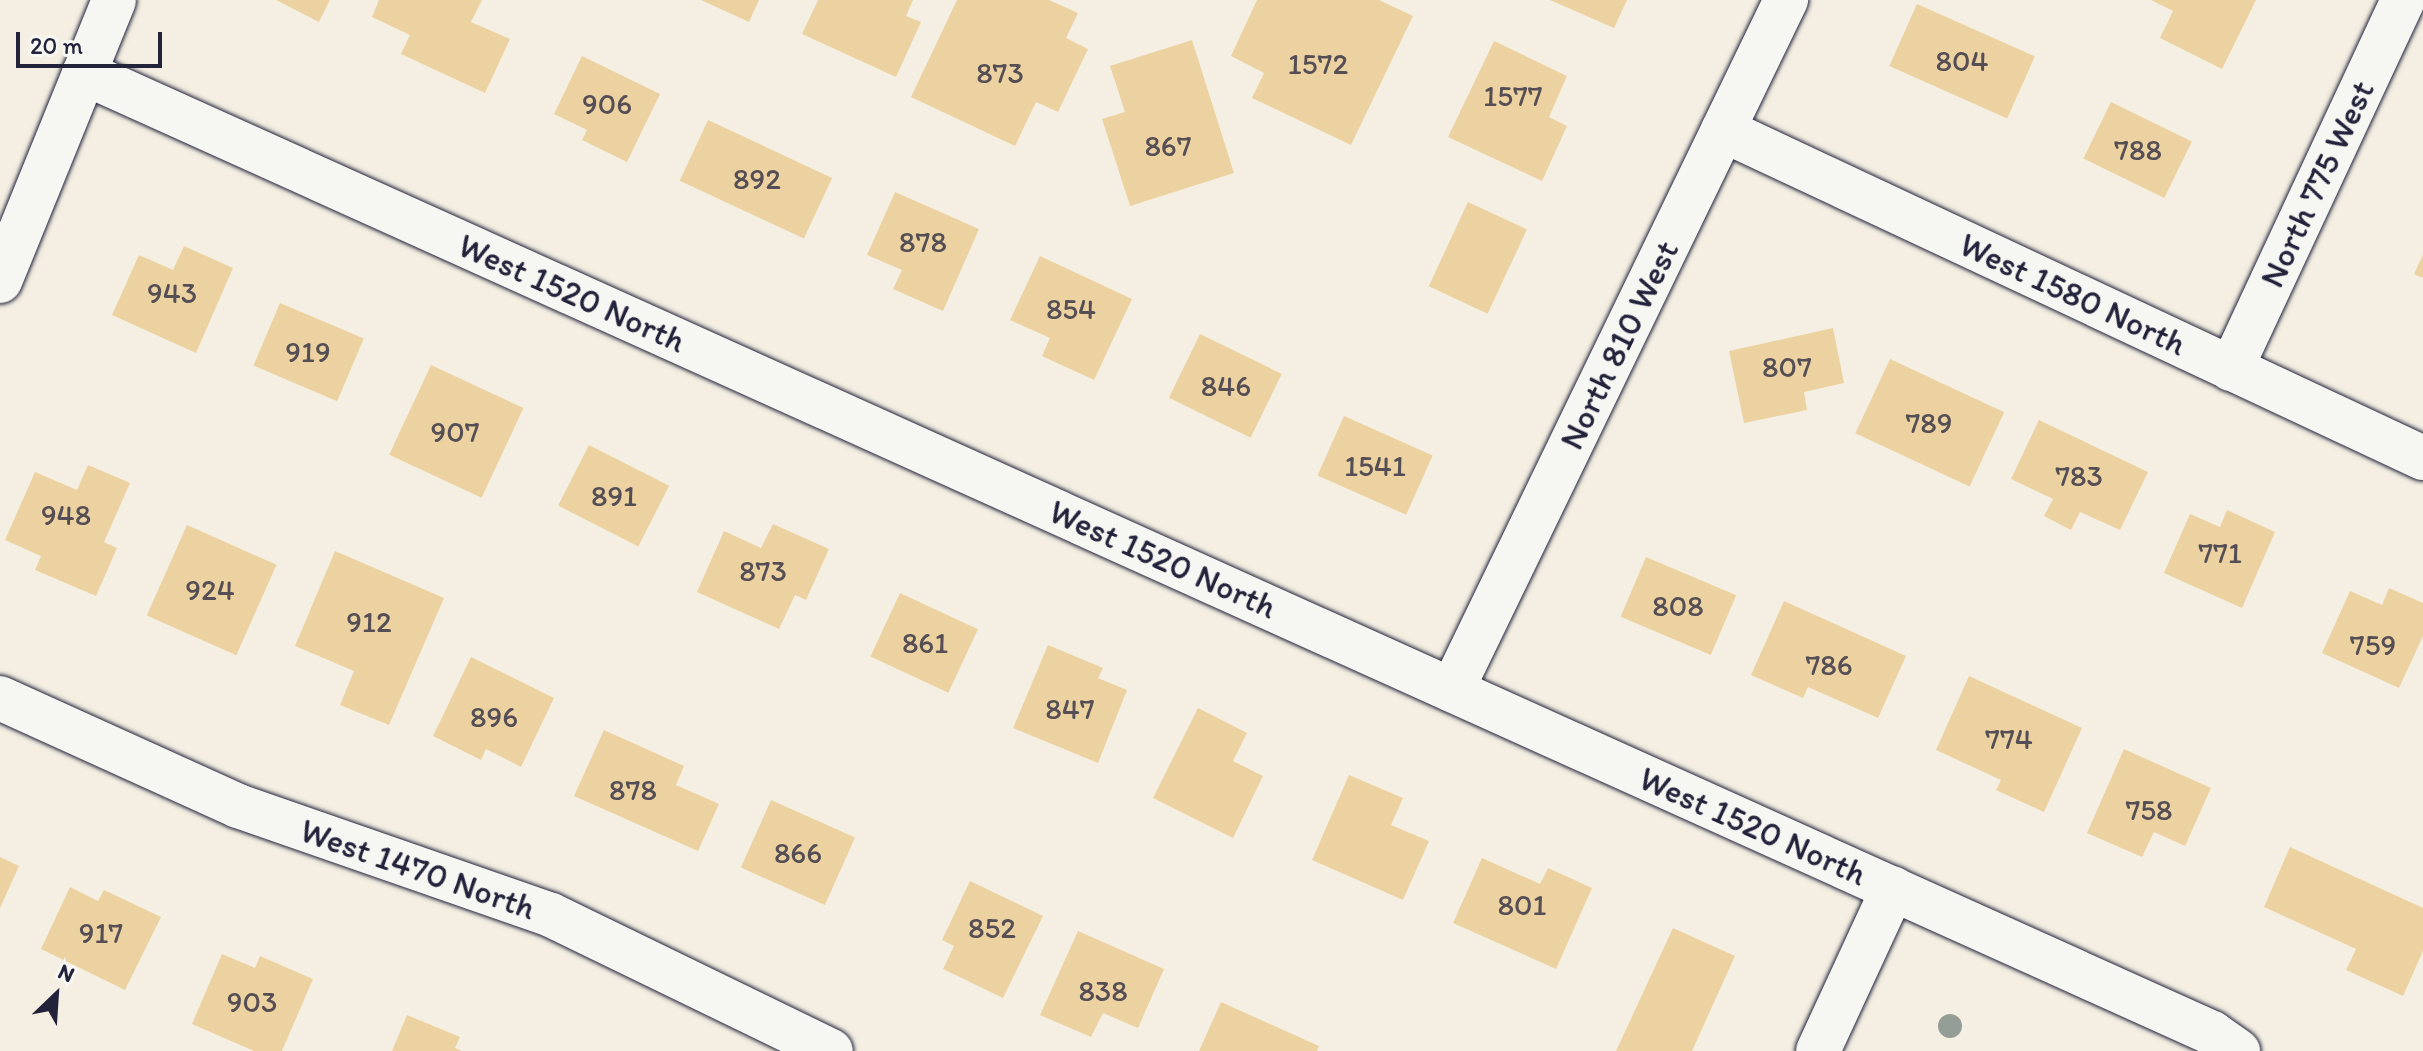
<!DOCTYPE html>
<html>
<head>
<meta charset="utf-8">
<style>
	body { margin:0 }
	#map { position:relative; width:2423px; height:1051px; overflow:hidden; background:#f4efe2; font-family:Itim,sans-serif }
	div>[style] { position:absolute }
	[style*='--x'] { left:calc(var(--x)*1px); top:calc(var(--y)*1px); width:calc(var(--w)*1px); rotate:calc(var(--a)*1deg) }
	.building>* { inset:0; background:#edd2a1; transform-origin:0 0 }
	.roads { filter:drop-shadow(0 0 2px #22223b) drop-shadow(0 0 2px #22223b) }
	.minor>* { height:44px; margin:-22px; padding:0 22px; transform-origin:22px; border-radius:22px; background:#f6f6f2 }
	.trees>* { width:24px; height:24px; margin:-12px; border-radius:50%; background:#959d97 }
	span { translate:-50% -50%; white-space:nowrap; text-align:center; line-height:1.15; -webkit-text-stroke:6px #f6f6f2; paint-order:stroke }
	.number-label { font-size:30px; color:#554e54 }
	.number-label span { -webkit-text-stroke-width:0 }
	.street-label { font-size:34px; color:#22223b }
	.north { position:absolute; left:16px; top:955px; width:80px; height:80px; -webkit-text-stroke:6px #f6f6f2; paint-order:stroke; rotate:25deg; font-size:22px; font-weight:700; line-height:32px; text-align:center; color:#22223b }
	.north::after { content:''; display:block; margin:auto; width:28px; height:36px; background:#22223b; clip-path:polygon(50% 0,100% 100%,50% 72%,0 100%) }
	.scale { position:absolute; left:16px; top:32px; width:146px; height:36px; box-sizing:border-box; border:4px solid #22223b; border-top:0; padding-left:10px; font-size:24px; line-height:28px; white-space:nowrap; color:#22223b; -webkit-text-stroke:6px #f6f6f2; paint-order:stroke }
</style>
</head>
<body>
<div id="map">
	<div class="building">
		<div style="clip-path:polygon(276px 0,330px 0,319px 22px)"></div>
		<div style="clip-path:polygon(379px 0,482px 0,471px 22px,510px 39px,485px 93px,401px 54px,410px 35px,372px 17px)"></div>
		<div style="clip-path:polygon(701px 0,759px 0,749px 22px)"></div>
		<div style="clip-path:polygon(818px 0,913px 0,906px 16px,921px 22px,896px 77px,802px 34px)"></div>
		<div style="clip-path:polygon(957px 0,1049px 0,1078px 13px,1066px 38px,1088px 49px,1058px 112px,1036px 102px,1015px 146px,911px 97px)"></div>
		<div style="clip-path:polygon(1257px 0,1379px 0,1413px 16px,1351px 145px,1252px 98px,1264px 73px,1231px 56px)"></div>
		<div style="clip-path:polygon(1550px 0,1627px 0,1614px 28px)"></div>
		<div style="clip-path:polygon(2151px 0,2256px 0,2222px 69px,2160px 38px,2173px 11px)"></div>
		<div style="left:1917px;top:4px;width:129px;height:68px;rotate:24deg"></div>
		<div style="clip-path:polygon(1192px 40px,1234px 173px,1130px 206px,1102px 119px,1125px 112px,1110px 66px)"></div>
		<div style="clip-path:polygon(1494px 41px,1567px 76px,1549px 117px,1567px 126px,1542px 181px,1448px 137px)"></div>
		<div style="clip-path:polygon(582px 56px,660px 94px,627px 162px,582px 140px,587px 130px,554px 114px)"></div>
		<div style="left:2111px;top:102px;width:90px;height:63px;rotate:26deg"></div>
		<div style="left:708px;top:120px;width:137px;height:67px;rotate:25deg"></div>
		<div style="clip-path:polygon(895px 192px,979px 229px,943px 311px,893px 289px,902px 270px,867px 255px)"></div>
		<div style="left:1468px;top:202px;width:65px;height:93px;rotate:25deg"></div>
		<div style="clip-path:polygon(184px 246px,233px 268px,196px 353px,112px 315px,139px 255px,173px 270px)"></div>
		<div style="clip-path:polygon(2423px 255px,2423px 278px,2414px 274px)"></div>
		<div style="clip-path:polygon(1040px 256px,1132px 299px,1094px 380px,1042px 356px,1050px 338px,1010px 320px)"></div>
		<div style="left:280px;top:303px;width:91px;height:68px;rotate:23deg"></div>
		<div style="clip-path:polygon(1833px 328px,1844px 383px,1804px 392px,1807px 410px,1744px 423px,1729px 351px)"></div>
		<div style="left:1200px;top:334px;width:91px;height:71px;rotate:26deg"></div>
		<div style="left:1890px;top:359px;width:126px;height:82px;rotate:25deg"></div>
		<div style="left:431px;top:365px;width:102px;height:99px;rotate:25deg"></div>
		<div style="left:1344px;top:416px;width:97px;height:65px;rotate:24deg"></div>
		<div style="clip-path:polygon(2039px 420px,2148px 472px,2120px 530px,2080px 512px,2071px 530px,2044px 516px,2053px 499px,2011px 479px)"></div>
		<div style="left:589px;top:445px;width:90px;height:68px;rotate:27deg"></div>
		<div style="clip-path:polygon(88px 465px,130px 483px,104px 542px,117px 548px,96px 596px,35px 570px,41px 556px,5px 540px,35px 472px,77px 490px)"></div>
		<div style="clip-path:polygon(2227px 510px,2275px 532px,2242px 608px,2164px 573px,2190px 514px,2220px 527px)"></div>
		<div style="clip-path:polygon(773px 524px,829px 549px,806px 600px,795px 595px,779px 629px,697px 592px,724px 531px,761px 548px)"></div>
		<div style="left:187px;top:525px;width:98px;height:99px;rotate:24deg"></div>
		<div style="clip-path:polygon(335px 551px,444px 598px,389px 725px,340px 705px,354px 671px,295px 646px)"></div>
		<div style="left:1646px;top:557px;width:98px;height:65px;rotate:23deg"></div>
		<div style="clip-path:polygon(2389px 588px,2423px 603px,2423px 636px,2399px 688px,2322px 653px,2350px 591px,2382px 605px)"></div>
		<div style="left:900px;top:593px;width:86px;height:70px;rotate:25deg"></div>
		<div style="clip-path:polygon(1784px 601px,1906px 656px,1878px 718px,1808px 687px,1803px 698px,1751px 675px)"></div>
		<div style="clip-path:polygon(1048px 645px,1103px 668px,1098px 678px,1127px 690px,1098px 763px,1013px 728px)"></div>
		<div style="clip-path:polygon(471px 657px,554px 698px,521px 767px,486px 749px,481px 760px,433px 736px)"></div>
		<div style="clip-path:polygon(1969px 676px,2082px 728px,2044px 812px,1996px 790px,2001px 780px,1936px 750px)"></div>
		<div style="clip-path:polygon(1198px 708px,1247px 733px,1233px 761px,1263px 776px,1233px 838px,1153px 798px)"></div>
		<div style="clip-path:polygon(604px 730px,684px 766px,676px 785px,719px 804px,698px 851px,574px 796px)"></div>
		<div style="clip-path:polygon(2124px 749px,2211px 788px,2185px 846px,2154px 832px,2142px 857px,2087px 833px)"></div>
		<div style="clip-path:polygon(1349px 775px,1403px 798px,1391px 825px,1429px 841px,1403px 900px,1312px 860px)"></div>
		<div style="left:771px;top:800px;width:92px;height:74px;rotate:24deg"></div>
		<div style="clip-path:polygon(2290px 847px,2423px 908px,2423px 951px,2403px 996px,2346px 970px,2356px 949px,2264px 907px)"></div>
		<div style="clip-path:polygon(0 857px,19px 866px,0 908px)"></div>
		<div style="clip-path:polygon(1482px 858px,1540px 884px,1548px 868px,1592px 888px,1556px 969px,1453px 923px)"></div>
		<div style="clip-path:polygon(970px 881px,1043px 916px,1003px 998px,943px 969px,954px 946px,942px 940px)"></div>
		<div style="clip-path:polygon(70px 887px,98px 901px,104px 890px,161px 917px,125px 990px,41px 949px)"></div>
		<div style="clip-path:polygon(1673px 928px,1735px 956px,1692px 1051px,1616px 1051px)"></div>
		<div style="clip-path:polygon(1078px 931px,1164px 969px,1138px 1028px,1103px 1013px,1091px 1037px,1040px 1015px)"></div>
		<div style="clip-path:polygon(222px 954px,255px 968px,260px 956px,313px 979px,282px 1051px,254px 1051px,192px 1024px)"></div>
		<div style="clip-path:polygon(1221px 1002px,1319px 1046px,1317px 1051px,1199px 1051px)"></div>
		<div style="clip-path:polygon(407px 1015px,460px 1037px,455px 1048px,462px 1051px,392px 1051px)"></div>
	</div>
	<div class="roads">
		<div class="minor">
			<div style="--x:84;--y:73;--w:2335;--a:24.28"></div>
			<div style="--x:2212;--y:1033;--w:32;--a:35"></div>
			<div style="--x:1723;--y:130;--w:773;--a:25.11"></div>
			<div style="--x:0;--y:281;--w:303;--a:-67.9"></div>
			<div style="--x:2231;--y:369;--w:407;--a:-65"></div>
			<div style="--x:1452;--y:690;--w:767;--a:-64.17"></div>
			<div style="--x:0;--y:698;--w:261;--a:24.4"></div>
			<div style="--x:238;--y:806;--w:331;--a:19.2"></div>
			<div style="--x:551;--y:915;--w:311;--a:25.9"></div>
			<div style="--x:1818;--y:1051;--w:179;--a:-65.2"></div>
		</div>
	</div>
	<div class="trees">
		<div style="left:1950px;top:1026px"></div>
	</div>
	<div class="number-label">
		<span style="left:1962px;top:61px">804</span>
		<span style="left:1318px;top:64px">1572</span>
		<span style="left:1000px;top:73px">873</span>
		<span style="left:1513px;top:96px">1577</span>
		<span style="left:607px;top:104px">906</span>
		<span style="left:1168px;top:146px">867</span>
		<span style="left:2138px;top:150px">788</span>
		<span style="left:757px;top:179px">892</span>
		<span style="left:923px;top:242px">878</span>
		<span style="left:172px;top:293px">943</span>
		<span style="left:1071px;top:309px">854</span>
		<span style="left:308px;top:352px">919</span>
		<span style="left:1787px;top:367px">807</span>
		<span style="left:1226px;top:386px">846</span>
		<span style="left:1929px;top:423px">789</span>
		<span style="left:455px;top:432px">907</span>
		<span style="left:1375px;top:466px">1541</span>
		<span style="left:2079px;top:476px">783</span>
		<span style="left:614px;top:496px">891</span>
		<span style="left:66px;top:515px">948</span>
		<span style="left:2220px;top:553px">771</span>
		<span style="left:763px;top:571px">873</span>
		<span style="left:210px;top:590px">924</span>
		<span style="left:1678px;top:606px">808</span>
		<span style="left:369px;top:622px">912</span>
		<span style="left:925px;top:643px">861</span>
		<span style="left:2373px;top:645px">759</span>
		<span style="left:1829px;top:665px">786</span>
		<span style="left:1070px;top:709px">847</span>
		<span style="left:494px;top:717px">896</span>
		<span style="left:2009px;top:739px">774</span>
		<span style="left:633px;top:790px">878</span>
		<span style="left:2149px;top:810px">758</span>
		<span style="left:798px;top:853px">866</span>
		<span style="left:1522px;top:905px">801</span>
		<span style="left:992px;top:928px">852</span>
		<span style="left:101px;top:933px">917</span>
		<span style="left:1103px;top:991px">838</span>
		<span style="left:252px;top:1002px">903</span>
	</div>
	<div class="street-label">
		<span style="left:2317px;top:184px;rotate:-65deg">North 775 West</span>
		<span style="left:572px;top:293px;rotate:24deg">West 1520 North</span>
		<span style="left:2073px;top:294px;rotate:25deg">West 1580 North</span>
		<span style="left:1619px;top:345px;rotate:-64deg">North 810 West</span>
		<span style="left:1163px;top:559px;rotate:24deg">West 1520 North</span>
		<span style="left:1753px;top:826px;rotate:24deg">West 1520 North</span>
		<span style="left:418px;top:869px;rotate:19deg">West 1470 North</span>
	</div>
	<div class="north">N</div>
	<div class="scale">20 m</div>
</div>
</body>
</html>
